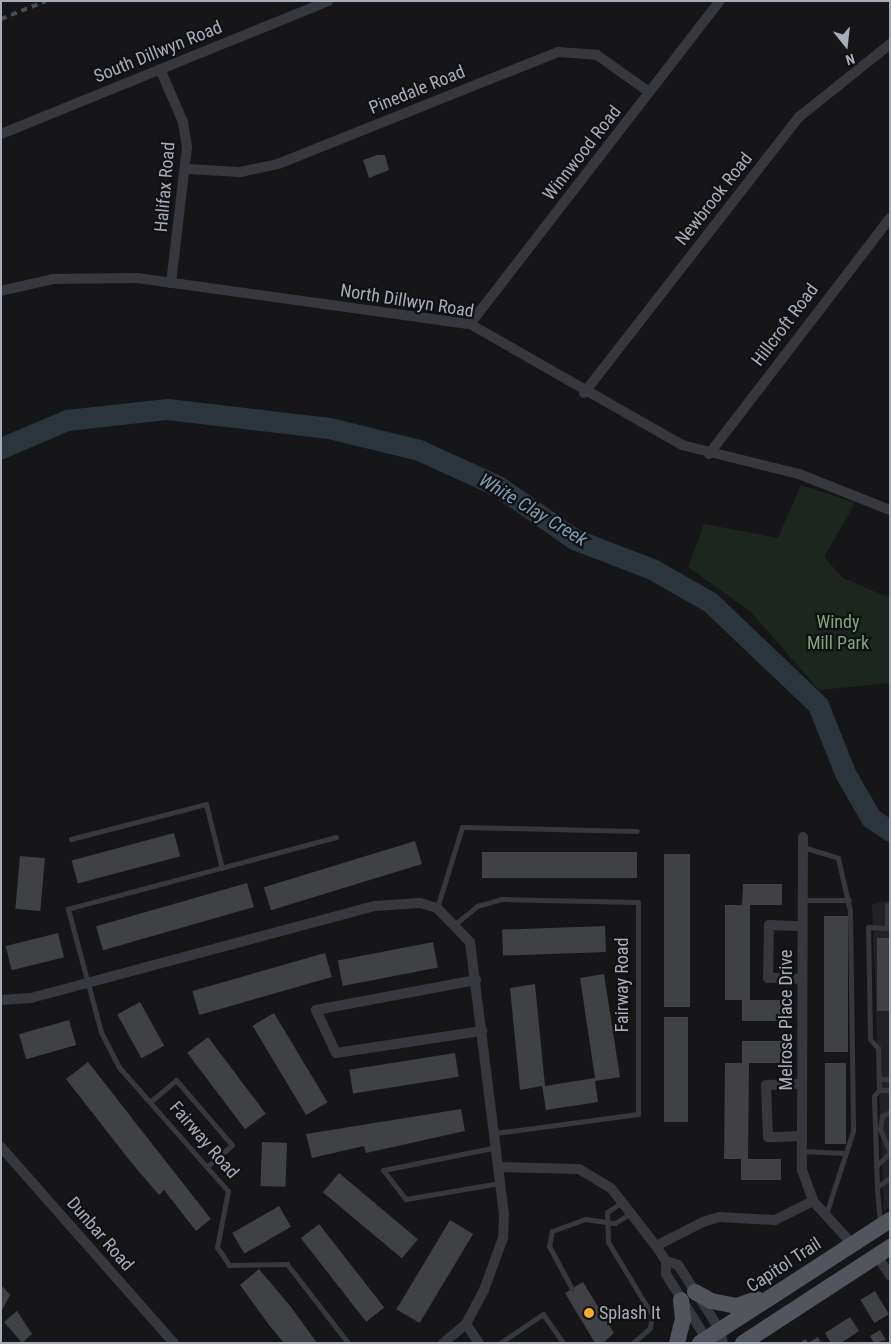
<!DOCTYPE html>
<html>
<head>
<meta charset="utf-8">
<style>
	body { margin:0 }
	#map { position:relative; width:891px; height:1344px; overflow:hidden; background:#161618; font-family:"Roboto Condensed",sans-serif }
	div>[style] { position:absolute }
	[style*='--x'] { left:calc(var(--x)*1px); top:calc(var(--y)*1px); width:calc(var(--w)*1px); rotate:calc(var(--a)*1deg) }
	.built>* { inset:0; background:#222225 }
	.green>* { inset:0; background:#1d261e }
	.river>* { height:21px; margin:-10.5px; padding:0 10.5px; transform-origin:10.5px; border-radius:10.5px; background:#2b363c }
	.building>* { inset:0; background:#404145; transform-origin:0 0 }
	.lane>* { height:5px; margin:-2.5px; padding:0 2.5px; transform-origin:2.5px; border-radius:2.5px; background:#36383d }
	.street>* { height:10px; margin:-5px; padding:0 5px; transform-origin:5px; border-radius:5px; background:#36383d }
	.primary>* { height:16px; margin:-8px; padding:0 8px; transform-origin:8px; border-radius:8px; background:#52555c }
	.rail>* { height:4px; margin-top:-2px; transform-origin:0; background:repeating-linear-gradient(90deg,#494c52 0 6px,transparent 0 11px) }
	.dots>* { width:14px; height:14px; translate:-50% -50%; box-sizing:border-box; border:2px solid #111113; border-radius:50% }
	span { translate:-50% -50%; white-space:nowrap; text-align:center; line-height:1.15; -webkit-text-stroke:4.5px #111113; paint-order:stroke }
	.street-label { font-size:18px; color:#a7adb9 }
	.park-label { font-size:18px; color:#7da57e }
	.poi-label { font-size:18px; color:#a7adb9 }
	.left { translate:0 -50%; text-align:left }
	.water-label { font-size:19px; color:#7c9db5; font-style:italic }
	.frame { position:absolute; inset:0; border:2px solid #a7adb9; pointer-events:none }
	.north { position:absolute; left:821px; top:20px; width:50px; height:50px; -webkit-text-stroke:4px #111113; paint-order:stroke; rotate:164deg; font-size:14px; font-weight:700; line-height:20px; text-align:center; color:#a7adb9 }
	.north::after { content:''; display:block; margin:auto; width:18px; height:22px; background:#a7adb9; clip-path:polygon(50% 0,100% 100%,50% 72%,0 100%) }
</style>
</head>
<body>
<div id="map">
	<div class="built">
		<div style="clip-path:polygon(890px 901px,890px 1207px,884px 1211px,872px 904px)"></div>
	</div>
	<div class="green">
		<div style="clip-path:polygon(801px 485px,855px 503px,824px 557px,843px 578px,890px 598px,890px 683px,819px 690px,751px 612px,688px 567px,704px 524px,778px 538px)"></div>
	</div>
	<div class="river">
		<div style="--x:1;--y:448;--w:72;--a:-23"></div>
		<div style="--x:67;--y:420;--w:101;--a:-6.3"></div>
		<div style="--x:167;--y:409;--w:163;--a:6.7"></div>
		<div style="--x:329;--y:428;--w:93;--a:13.7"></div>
		<div style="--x:419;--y:450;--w:87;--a:24.5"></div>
		<div style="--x:498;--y:486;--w:93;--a:34.9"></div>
		<div style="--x:574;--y:539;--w:84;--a:21"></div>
		<div style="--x:652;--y:569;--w:67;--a:29.6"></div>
		<div style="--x:710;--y:602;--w:149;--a:43.6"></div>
		<div style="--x:818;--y:705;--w:73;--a:68.3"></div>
		<div style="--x:845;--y:773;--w:52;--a:60"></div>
		<div style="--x:871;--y:818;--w:23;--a:34"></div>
	</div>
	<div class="building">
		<div style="clip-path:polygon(377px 155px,385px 155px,389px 170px,369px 178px,363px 160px)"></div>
		<div style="left:174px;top:833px;width:24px;height:106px;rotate:75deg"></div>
		<div style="left:415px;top:841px;width:24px;height:158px;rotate:73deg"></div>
		<div style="left:637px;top:852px;width:26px;height:155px;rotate:90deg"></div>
		<div style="left:664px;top:854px;width:26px;height:153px"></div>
		<div style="left:20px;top:856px;width:25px;height:53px;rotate:5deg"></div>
		<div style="left:247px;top:883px;width:25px;height:157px;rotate:74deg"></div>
		<div style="clip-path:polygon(743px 884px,782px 884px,782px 905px,750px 905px,750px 1000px,782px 1000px,782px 1021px,742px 1021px,742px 1000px,725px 1000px,725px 905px,742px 905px)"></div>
		<div style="left:824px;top:916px;width:24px;height:136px"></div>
		<div style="left:605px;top:926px;width:26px;height:103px;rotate:88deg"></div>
		<div style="left:58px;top:933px;width:25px;height:54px;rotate:76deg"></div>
		<div style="left:877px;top:938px;width:13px;height:73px"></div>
		<div style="left:433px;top:942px;width:26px;height:97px;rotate:79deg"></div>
		<div style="left:325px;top:953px;width:25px;height:138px;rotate:74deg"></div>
		<div style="clip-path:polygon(604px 974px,620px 1077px,595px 1081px,598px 1102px,546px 1110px,542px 1086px,520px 1090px,510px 988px,535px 984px,545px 1086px,595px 1078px,580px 978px)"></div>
		<div style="left:140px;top:1002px;width:50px;height:26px;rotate:61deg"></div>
		<div style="left:274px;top:1013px;width:104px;height:25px;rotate:59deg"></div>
		<div style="left:688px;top:1017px;width:105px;height:24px;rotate:90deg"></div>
		<div style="left:69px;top:1020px;width:26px;height:52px;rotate:74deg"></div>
		<div style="left:208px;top:1037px;width:96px;height:26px;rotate:53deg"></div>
		<div style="clip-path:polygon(742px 1041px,782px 1041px,781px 1063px,749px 1063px,748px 1159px,781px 1159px,781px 1180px,741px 1180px,741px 1159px,724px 1159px,725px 1063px,742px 1063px)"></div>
		<div style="left:455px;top:1053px;width:24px;height:107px;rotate:81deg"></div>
		<div style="clip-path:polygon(88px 1062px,211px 1219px,196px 1231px,164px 1190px,159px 1195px,130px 1161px,66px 1079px)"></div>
		<div style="left:825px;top:1063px;width:21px;height:81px"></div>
		<div style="clip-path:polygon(461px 1109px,465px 1131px,366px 1153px,364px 1146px,312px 1158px,306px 1134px)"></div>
		<div style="left:262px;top:1142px;width:25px;height:44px;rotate:2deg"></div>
		<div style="left:339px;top:1173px;width:103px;height:25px;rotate:40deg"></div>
		<div style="left:279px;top:1206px;width:24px;height:54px;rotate:60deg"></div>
		<div style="left:450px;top:1220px;width:27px;height:104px;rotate:31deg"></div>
		<div style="left:319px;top:1224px;width:106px;height:23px;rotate:52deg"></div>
		<div style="clip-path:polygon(259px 1269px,291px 1307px,317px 1343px,284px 1343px,269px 1325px,240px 1285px)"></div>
		<div style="clip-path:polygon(583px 1282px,614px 1333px,603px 1343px,595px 1343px,565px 1293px)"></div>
		<div style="clip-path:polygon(2px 1286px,10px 1295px,1px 1312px,1px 1287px)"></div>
		<div style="left:875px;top:1291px;width:27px;height:17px;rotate:59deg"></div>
		<div style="clip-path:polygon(17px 1311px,32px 1334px,22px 1343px,4px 1322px)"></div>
		<div style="clip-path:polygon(850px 1317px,859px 1331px,841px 1343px,831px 1343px,825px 1333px)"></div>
		<div style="clip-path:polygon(880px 1330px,886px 1340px,874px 1343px,870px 1336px)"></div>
		<div style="clip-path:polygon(818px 1337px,821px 1343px,799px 1343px,806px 1339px,808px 1343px)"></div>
	</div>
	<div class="lane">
		<div style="--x:336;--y:837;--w:278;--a:165"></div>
		<div style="--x:68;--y:909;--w:127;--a:75"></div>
		<div style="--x:101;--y:1032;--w:38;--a:63"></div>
		<div style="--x:118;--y:1066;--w:167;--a:48.7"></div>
		<div style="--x:228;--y:1191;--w:57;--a:101.1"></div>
		<div style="--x:217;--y:1247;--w:22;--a:56"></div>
		<div style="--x:229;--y:1265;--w:58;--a:-1"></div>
		<div style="--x:287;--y:1264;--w:100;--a:52.3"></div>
		<div style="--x:71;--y:839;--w:139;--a:-14.5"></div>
		<div style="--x:206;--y:804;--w:66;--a:76"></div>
		<div style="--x:803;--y:847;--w:37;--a:17"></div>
		<div style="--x:838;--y:858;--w:54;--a:77.2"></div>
		<div style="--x:850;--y:911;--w:220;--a:89.2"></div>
		<div style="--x:853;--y:1131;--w:87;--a:108"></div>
		<div style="--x:802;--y:900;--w:47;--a:0"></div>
		<div style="--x:887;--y:905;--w:23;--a:90"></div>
		<div style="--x:437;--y:908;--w:85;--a:-72.8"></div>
		<div style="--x:462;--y:827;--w:175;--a:1.3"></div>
		<div style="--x:455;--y:924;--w:28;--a:-39"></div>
		<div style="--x:477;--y:906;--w:25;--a:-16"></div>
		<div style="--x:501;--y:899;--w:137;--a:1.3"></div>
		<div style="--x:638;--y:902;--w:212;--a:90"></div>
		<div style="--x:638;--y:1114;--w:144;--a:172.4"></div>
		<div style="--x:879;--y:1079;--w:11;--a:0"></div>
		<div style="--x:879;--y:1090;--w:42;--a:-91.4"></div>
		<div style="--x:878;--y:1048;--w:12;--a:-132"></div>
		<div style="--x:870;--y:1039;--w:112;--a:-91"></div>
		<div style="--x:868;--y:927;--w:22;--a:3"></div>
		<div style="--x:150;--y:1102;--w:34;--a:-40"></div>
		<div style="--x:176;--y:1080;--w:86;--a:49.3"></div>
		<div style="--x:232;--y:1145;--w:33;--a:139"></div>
		<div style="--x:890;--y:1112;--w:9;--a:153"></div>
		<div style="--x:882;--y:1116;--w:13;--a:99"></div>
		<div style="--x:880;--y:1129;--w:25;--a:67"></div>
		<div style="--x:497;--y:1147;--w:116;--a:168.6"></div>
		<div style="--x:383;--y:1170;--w:37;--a:52"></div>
		<div style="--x:406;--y:1199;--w:95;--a:-9.7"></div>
		<div style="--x:802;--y:1151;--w:43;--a:2.7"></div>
		<div style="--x:876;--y:1166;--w:19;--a:-43"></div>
		<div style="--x:877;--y:1187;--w:91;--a:-91.9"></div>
		<div style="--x:874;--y:1096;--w:8;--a:-50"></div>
		<div style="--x:879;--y:1090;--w:11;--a:0"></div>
		<div style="--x:622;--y:1202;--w:18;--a:146"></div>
		<div style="--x:607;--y:1212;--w:30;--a:88"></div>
		<div style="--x:608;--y:1242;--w:85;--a:58.9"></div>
		<div style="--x:652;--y:1315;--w:13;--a:99"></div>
		<div style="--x:650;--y:1328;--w:23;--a:139"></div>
		<div style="--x:880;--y:1223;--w:36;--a:-95"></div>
		<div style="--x:877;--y:1187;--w:16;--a:-35"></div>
		<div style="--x:572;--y:1289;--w:49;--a:-118.1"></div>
		<div style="--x:549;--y:1246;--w:15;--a:-79"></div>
		<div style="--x:552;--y:1231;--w:35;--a:-20"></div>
		<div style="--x:585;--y:1219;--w:30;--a:8"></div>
		<div style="--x:615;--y:1223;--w:19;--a:-32"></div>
		<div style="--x:603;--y:1342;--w:1;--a:45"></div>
		<div style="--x:500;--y:1343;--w:52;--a:-34"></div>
		<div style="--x:543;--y:1314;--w:35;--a:55"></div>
	</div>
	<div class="street">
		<div style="--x:160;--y:69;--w:58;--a:66.5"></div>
		<div style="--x:183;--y:122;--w:25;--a:81"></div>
		<div style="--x:187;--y:147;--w:137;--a:96.7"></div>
		<div style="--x:1;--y:134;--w:353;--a:-22.1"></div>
		<div style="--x:187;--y:169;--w:53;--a:3.2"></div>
		<div style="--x:240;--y:172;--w:39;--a:-12"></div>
		<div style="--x:278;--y:164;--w:302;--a:-21.8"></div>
		<div style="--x:558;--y:52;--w:39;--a:4"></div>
		<div style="--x:597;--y:55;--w:64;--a:35.4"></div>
		<div style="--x:1;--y:291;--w:53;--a:-13"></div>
		<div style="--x:53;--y:279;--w:84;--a:-0.7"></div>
		<div style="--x:137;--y:278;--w:336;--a:7.9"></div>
		<div style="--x:470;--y:324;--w:244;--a:29.7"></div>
		<div style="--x:682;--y:445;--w:121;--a:13.9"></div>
		<div style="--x:799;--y:474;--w:98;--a:21.6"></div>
		<div style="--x:470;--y:324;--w:408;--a:-52.3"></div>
		<div style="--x:584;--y:393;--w:350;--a:-52.1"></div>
		<div style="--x:799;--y:117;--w:117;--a:-38.7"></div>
		<div style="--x:709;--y:454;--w:297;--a:-52.5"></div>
		<div style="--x:803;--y:837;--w:333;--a:90.2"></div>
		<div style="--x:802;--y:1170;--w:33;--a:70"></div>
		<div style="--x:813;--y:1201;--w:58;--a:47.8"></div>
		<div style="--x:802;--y:979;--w:34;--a:-178"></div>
		<div style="--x:768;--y:978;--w:53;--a:-88.9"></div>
		<div style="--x:769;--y:925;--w:33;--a:2"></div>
		<div style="--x:476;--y:980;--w:163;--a:169.4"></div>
		<div style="--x:316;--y:1010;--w:47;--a:65.1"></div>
		<div style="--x:336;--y:1053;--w:148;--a:-8.6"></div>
		<div style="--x:1;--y:1000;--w:30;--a:-4"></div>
		<div style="--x:31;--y:998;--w:356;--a:-15"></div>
		<div style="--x:375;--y:906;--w:45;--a:-3.8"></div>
		<div style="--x:420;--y:903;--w:18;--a:16"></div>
		<div style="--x:437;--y:908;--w:47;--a:45.9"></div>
		<div style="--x:470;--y:942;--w:274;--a:82.9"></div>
		<div style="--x:504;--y:1214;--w:24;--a:92"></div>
		<div style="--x:503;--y:1238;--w:55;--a:110.1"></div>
		<div style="--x:484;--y:1290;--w:38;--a:118"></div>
		<div style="--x:466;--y:1324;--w:30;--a:140"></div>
		<div style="--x:802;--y:1136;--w:34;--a:178"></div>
		<div style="--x:768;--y:1137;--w:52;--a:-92.2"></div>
		<div style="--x:766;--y:1085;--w:36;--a:-2"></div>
		<div style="--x:1;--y:1147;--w:261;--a:48.6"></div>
		<div style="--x:500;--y:1167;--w:79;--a:1.5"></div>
		<div style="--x:579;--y:1169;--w:37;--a:31"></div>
		<div style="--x:611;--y:1188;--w:73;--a:52.2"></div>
		<div style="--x:656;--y:1246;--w:18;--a:56"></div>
		<div style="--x:666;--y:1261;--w:13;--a:90"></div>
		<div style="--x:666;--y:1274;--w:81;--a:58.1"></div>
		<div style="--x:656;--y:1246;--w:53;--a:-27.1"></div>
		<div style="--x:703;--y:1222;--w:17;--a:-17"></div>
		<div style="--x:719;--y:1217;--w:56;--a:3.1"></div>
		<div style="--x:775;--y:1220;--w:42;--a:-26.6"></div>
		<div style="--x:877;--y:1256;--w:23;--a:56"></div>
		<div style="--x:666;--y:1261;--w:13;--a:18"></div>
		<div style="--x:678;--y:1265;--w:77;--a:57.1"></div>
		<div style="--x:720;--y:1330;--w:13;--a:77"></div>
		<div style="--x:466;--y:1324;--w:23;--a:56"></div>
	</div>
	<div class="primary">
		<div style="--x:695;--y:1292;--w:18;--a:29"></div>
		<div style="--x:711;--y:1301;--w:25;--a:11"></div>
		<div style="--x:736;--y:1306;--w:22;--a:-18"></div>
		<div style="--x:677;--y:1343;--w:25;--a:-76"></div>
		<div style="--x:683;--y:1319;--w:19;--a:-96"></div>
		<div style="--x:700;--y:1343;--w:226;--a:-32.9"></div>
		<div style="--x:743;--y:1343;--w:176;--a:-33.1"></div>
	</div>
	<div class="rail">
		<div style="--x:1;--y:19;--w:48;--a:-21.8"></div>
	</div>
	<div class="dots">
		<div style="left:589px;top:1313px;background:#fbab2a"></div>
	</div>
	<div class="street-label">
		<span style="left:158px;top:52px;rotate:-22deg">South Dillwyn Road</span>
		<span style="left:417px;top:90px;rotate:-22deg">Pinedale Road</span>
		<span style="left:582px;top:153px;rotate:-52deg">Winnwood Road</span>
		<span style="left:165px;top:187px;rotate:-85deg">Halifax Road</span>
		<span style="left:714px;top:199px;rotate:-52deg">Newbrook Road</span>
		<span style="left:407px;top:301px;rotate:9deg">North Dillwyn Road</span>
		<span style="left:785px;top:325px;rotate:-53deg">Hillcroft Road</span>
		<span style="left:622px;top:985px;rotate:-90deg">Fairway Road</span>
		<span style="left:786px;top:1020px;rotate:-90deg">Melrose Place Drive</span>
		<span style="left:204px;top:1140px;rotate:49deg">Fairway Road</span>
		<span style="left:100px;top:1234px;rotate:49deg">Dunbar Road</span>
		<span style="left:784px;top:1265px;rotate:-33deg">Capitol Trail</span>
	</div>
	<div class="park-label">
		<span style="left:838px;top:633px">Windy<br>Mill Park</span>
	</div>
	<div class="poi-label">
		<span class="left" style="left:599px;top:1313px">Splash It</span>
	</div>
	<div class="water-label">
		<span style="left:533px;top:510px;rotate:31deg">White Clay Creek</span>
	</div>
	<div class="frame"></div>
	<div class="north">N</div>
</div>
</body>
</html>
